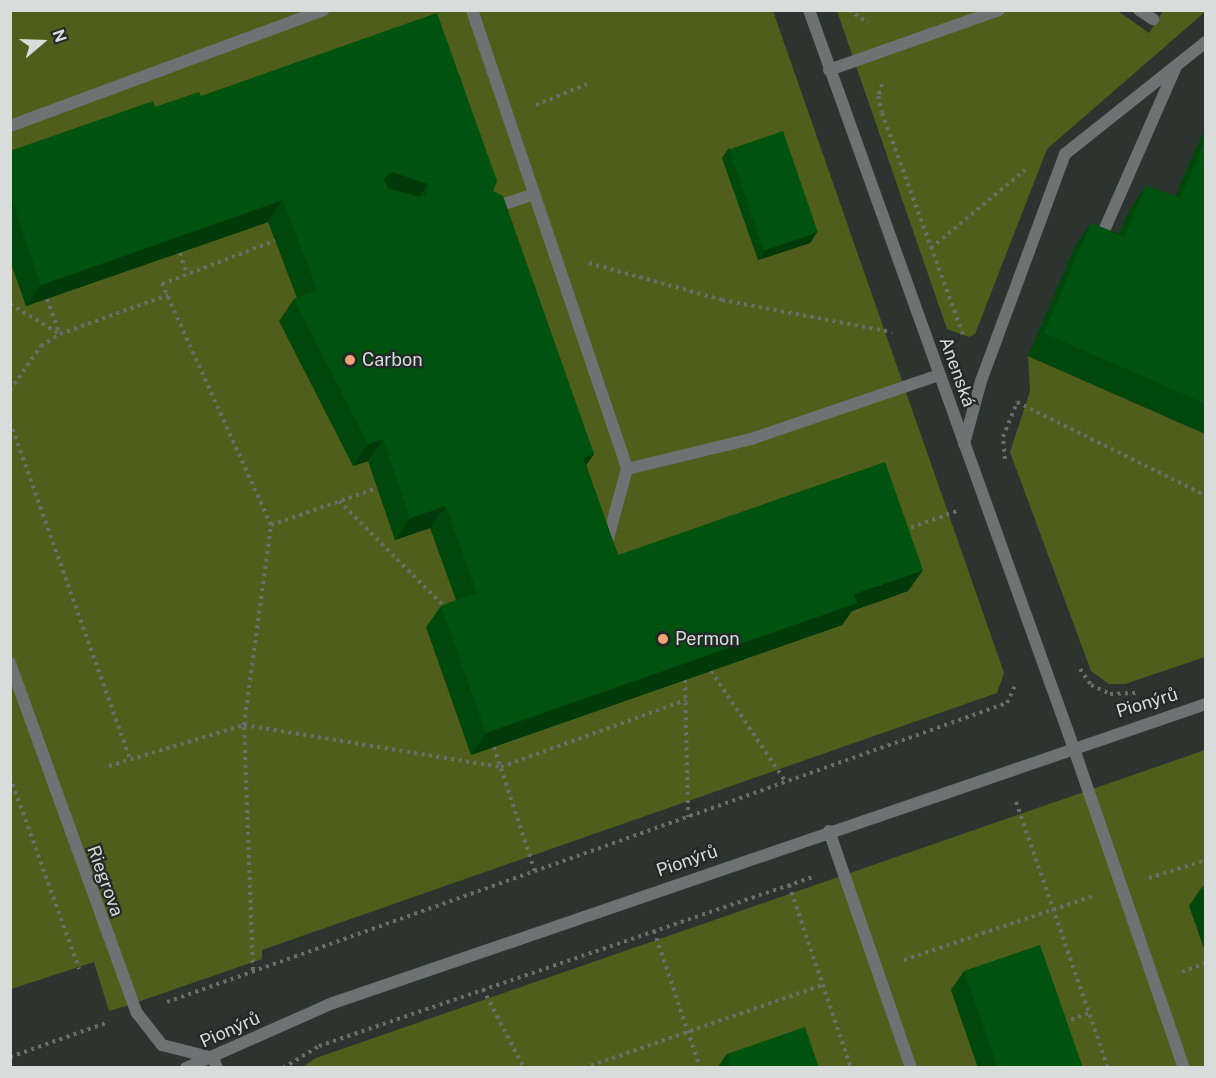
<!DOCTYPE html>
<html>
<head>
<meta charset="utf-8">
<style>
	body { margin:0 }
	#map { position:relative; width:1216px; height:1078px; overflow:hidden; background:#2c3430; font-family:"Public Sans",sans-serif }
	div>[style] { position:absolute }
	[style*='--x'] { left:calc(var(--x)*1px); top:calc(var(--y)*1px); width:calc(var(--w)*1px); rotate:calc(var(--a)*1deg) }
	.green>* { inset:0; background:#4f5e1b }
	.path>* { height:4px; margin-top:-2px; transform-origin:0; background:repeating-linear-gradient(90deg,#686f6b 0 3px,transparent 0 7.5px) }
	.lane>* { height:12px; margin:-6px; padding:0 6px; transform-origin:6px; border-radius:6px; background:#6e7272 }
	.street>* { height:12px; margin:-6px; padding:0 6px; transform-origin:6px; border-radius:6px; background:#6e7272 }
	.wall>* { inset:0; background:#00470c }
	.shaded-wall>* { inset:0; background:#003a0a }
	.building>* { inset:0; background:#00530e; transform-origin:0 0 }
	.dots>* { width:16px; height:16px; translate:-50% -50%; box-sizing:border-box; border:3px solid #222a27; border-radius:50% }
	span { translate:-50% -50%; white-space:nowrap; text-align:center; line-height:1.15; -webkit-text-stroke:4.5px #222a27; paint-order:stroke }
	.poi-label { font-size:18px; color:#d8dddb }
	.left { translate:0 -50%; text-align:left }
	.street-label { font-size:18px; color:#d8dddb }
	.frame { position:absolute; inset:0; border:12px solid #d8dddb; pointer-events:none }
	.north { position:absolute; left:12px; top:12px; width:60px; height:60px; -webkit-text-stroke:4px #222a27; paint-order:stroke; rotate:71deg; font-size:16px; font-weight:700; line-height:24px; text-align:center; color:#d8dddb }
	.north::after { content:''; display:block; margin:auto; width:21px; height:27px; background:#d8dddb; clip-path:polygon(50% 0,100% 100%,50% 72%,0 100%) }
</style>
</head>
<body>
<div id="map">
	<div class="green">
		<div style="clip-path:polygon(11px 11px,773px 11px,1004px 673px,997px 693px,262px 950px,262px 959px,126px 1006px,109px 1011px,94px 962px,11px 989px)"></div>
		<div style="clip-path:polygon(837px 11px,1118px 11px,1149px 33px,1163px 11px,1206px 11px,1047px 149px,975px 334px,969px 337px,947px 329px)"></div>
		<div style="clip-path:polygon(1028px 356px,1205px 434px,1205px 657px,1125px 684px,1109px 684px,1091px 671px,1010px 452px,1030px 391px)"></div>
		<div style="clip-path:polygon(1205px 750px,1205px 1067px,301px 1068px,316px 1058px)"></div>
	</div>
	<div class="path">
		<div style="--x:849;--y:10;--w:23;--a:34"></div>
		<div style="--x:882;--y:84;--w:13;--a:108"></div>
		<div style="--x:878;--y:96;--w:17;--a:77"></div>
		<div style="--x:882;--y:113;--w:239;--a:69.9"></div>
		<div style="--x:536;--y:105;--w:55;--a:-22.4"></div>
		<div style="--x:931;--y:248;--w:122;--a:-39.7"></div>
		<div style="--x:180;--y:253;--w:23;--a:72"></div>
		<div style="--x:589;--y:263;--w:138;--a:15.5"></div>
		<div style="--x:722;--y:300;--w:173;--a:10.7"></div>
		<div style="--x:47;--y:299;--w:37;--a:70"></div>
		<div style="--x:10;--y:304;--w:58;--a:31"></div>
		<div style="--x:10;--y:390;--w:54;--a:-54.8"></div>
		<div style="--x:41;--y:346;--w:22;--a:-32"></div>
		<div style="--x:60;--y:334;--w:115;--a:-19.9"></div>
		<div style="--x:10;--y:422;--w:358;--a:70.4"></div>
		<div style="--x:1005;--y:459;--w:22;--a:-95"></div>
		<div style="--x:1003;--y:437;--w:38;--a:-68"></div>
		<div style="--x:1017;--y:402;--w:211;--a:26.4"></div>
		<div style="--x:339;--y:501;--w:150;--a:45"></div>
		<div style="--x:271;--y:525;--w:112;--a:-19.2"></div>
		<div style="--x:904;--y:530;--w:56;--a:-19.7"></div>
		<div style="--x:1080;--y:669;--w:19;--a:55"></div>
		<div style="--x:1091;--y:685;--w:21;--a:25"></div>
		<div style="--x:1110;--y:694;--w:26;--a:-2"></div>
		<div style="--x:711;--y:671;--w:134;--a:56"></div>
		<div style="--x:685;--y:680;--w:137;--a:88.7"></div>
		<div style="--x:494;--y:747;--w:132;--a:71.8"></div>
		<div style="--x:109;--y:766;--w:141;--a:-16.9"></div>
		<div style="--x:244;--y:725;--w:260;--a:9.3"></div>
		<div style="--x:501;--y:767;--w:197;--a:-19.9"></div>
		<div style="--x:10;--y:777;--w:204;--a:70.2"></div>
		<div style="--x:1016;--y:802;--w:281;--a:70.9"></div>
		<div style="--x:1149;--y:878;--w:60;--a:-17.5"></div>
		<div style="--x:789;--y:885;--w:193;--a:71.3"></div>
		<div style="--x:654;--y:931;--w:145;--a:71.4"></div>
		<div style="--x:904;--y:960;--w:200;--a:-18.7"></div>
		<div style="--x:253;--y:970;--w:245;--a:-92.1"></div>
		<div style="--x:244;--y:725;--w:202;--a:-82.3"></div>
		<div style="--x:271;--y:525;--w:265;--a:-114.3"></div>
		<div style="--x:162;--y:284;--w:125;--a:-21"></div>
		<div style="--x:1182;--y:972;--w:26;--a:-21"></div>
		<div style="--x:483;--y:989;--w:89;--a:62.6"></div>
		<div style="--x:167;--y:1002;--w:892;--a:-19.59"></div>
		<div style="--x:1007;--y:703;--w:21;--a:-65"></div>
		<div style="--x:1064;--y:1022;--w:27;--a:-20"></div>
		<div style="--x:10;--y:1057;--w:105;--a:-19.5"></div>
		<div style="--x:283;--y:1068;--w:42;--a:-31.4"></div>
		<div style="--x:319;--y:1046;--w:522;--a:-18.89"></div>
		<div style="--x:584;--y:1068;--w:253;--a:-19.2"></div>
	</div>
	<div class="lane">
		<div style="--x:472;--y:10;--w:484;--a:71.3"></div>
		<div style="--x:627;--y:469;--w:128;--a:-13.6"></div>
		<div style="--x:751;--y:439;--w:199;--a:-18.8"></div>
		<div style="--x:1139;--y:10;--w:17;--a:33"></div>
		<div style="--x:829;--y:70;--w:180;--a:-19.4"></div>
		<div style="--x:10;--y:126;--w:334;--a:-20.3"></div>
		<div style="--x:490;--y:209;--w:43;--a:-18.9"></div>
		<div style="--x:1099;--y:242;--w:189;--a:-66.3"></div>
		<div style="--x:964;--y:444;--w:65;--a:-74.9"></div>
		<div style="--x:981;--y:381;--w:242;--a:-69.7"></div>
		<div style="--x:1065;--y:154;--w:180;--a:-38.5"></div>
		<div style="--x:607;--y:542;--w:76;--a:-74.7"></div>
		<div style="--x:1073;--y:746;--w:341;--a:71"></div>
		<div style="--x:829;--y:831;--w:251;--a:70.9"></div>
	</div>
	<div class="street">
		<div style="--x:809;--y:10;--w:782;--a:70.27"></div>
		<div style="--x:10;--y:663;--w:372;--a:70.1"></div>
		<div style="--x:137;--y:1013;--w:41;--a:52"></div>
		<div style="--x:162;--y:1045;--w:53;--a:14.3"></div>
		<div style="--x:213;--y:1058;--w:11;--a:68"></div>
		<div style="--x:186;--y:1068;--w:161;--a:-23.9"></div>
		<div style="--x:333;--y:1003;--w:923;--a:-18.91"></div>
	</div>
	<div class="wall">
		<div style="clip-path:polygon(201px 96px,493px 191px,594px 454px,586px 465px,618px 555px,908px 591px,852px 611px,842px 625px,471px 755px,426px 627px,441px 606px,456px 600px,430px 528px,395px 540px,368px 461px,353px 466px,279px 321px,294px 299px,297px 298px,268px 222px,26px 306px,10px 261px,10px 151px,155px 107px)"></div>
		<div style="clip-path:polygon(1206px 126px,1206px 434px,1028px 356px,1075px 246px,1091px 223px,1119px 234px,1130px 209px,1146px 186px,1175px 196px)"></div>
		<div style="clip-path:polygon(729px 148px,817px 232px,810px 243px,758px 260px,722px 158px)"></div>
		<div style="clip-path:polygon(1206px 886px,1206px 954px,1189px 906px,1202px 887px)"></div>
		<div style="clip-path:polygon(964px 971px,1083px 1068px,978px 1068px,951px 990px)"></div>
		<div style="clip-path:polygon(727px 1054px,819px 1068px,717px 1068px)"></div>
	</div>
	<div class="shaded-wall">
		<div style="clip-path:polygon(393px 172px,428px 184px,412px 206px,378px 194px,383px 178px)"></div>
		<div style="clip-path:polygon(283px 200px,268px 222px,26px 306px,41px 285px)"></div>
		<div style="clip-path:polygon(817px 232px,810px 243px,758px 260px,766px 250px)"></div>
		<div style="clip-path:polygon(383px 439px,368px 461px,353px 466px,368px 444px)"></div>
		<div style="clip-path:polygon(594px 454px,579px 475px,583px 458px)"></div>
		<div style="clip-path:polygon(446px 506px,430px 528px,395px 540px,410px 518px)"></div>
		<div style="clip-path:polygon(923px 570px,908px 591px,852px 611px,842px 625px,471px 755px,486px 733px,854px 594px)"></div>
	</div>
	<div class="building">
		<div style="clip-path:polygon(evenodd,437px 13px,497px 181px,493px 191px,503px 196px,594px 454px,583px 458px,618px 555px,885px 462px,923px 570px,854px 594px,857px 603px,486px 733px,441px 606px,477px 593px,446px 506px,410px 518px,383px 439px,368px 444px,294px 299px,317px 290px,283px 200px,41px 285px,10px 194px,10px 151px,153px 101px,155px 107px,199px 92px,201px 96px,437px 13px,393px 172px,428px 184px,427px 195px,419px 197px,388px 188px,383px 178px,393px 172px)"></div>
		<div style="left:783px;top:131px;width:107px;height:57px;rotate:71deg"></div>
		<div style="clip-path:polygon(1206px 140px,1206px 404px,1044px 333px,1091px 223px,1124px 237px,1146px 186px,1180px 198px)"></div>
		<div style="clip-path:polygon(1206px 886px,1206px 897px,1202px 887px)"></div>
		<div style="clip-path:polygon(1040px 945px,1083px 1068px,998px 1068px,964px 971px)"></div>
		<div style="clip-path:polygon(805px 1027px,819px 1068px,731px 1068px,727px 1054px)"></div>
	</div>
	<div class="dots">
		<div style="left:350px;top:360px;background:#efa377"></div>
		<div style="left:663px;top:639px;background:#efa377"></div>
	</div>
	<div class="poi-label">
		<span class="left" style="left:362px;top:360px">Carbon</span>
		<span class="left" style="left:675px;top:639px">Permon</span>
	</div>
	<div class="street-label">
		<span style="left:957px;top:372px;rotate:70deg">Anenská</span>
		<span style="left:1147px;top:703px;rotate:-17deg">Pionýrů</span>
		<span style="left:687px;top:861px;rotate:-19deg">Pionýrů</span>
		<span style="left:105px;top:881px;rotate:70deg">Riegrova</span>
		<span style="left:230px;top:1030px;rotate:-24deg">Pionýrů</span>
	</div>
	<div class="frame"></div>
	<div class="north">N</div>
</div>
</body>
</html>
